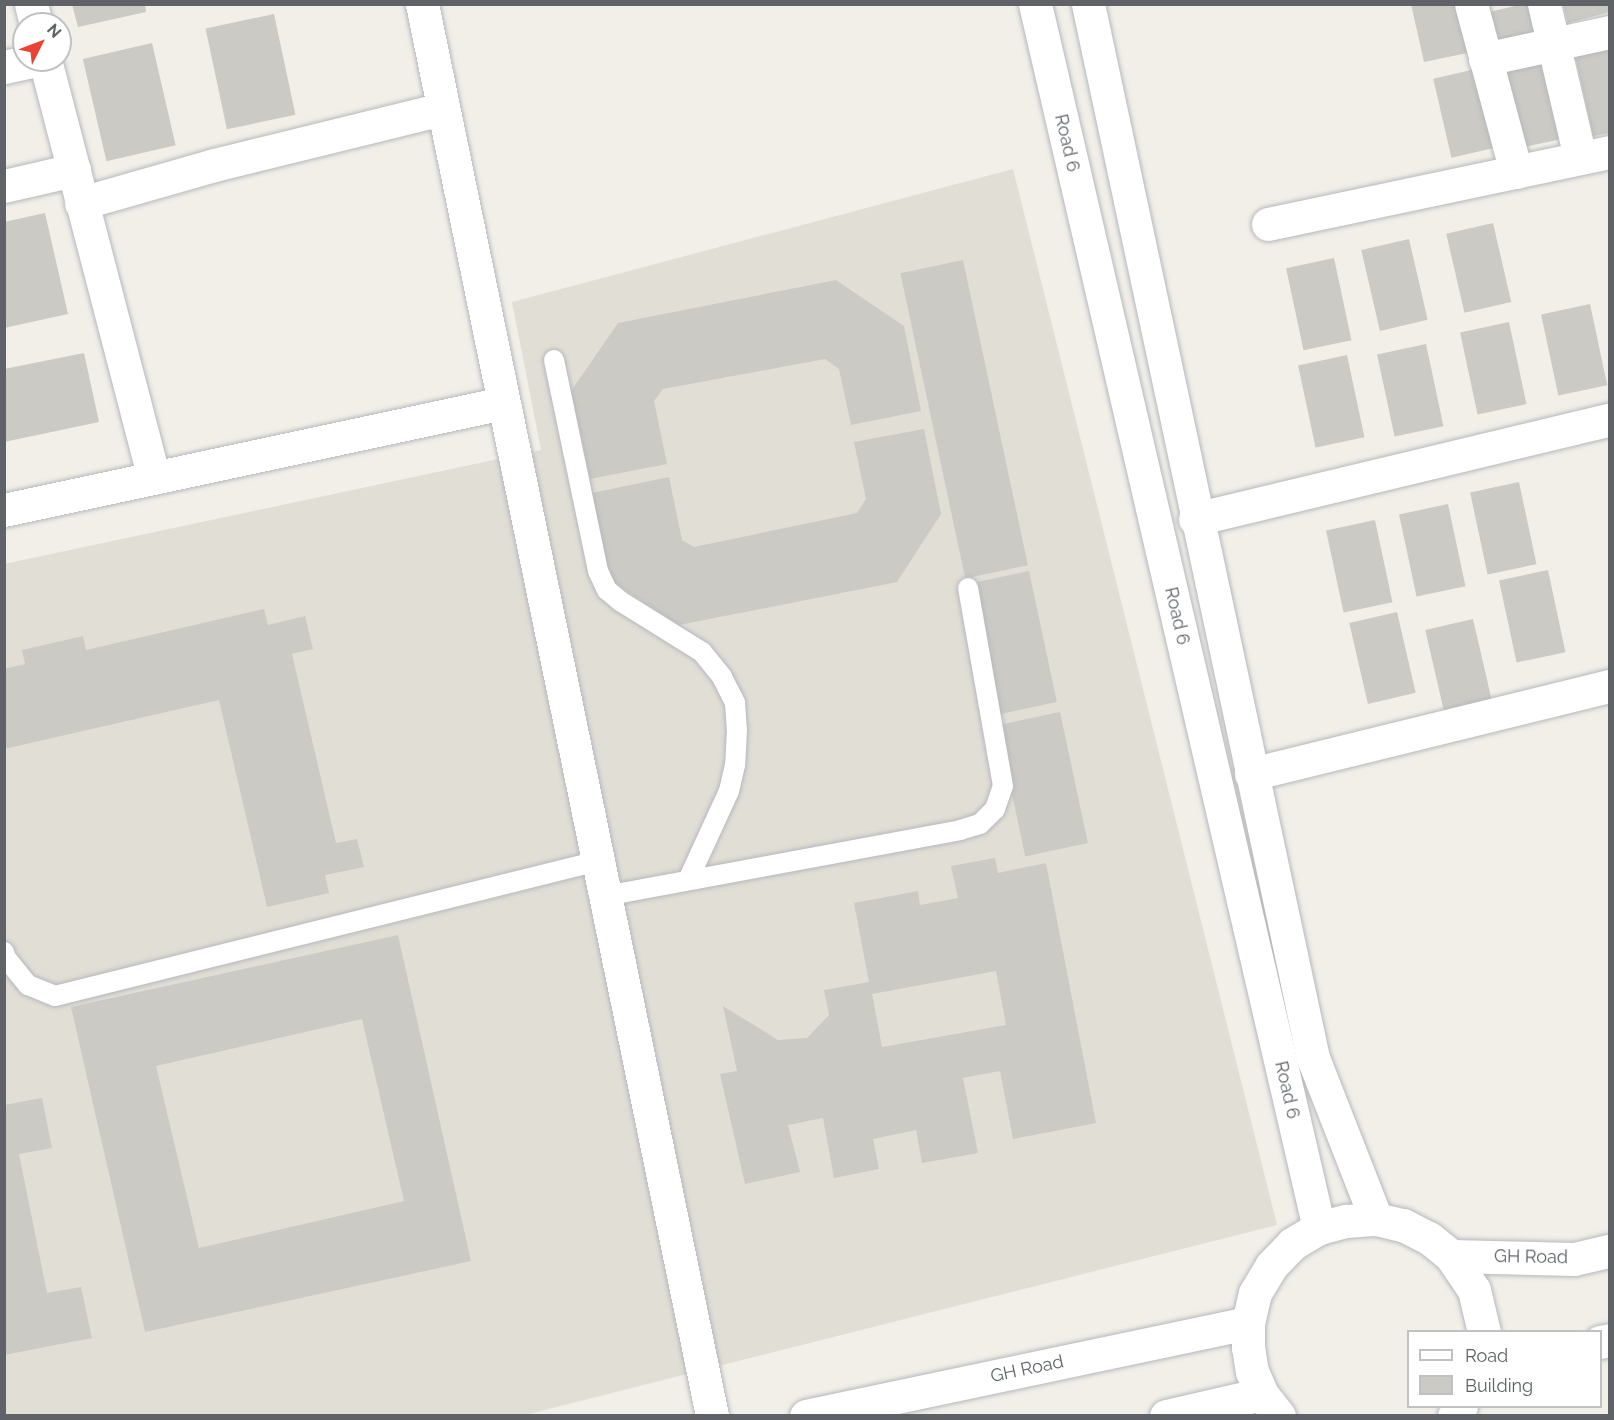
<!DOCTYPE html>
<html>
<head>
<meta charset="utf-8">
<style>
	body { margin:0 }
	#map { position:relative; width:1614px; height:1420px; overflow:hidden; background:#f1efe8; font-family:Raleway,sans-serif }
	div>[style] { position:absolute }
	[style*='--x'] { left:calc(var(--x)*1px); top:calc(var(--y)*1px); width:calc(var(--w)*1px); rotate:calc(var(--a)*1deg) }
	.education>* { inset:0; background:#e1ded6 }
	.building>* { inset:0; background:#cccac5; transform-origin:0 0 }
	.roads { filter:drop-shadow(0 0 2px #b5b8bc) drop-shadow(0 0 2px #b5b8bc) }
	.lane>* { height:20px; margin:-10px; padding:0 10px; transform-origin:10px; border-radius:10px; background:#fff }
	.street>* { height:33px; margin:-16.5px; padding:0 16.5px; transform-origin:16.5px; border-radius:16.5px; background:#fff }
	.secondary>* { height:33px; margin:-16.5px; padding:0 16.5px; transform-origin:16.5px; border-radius:16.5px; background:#fff }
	span { translate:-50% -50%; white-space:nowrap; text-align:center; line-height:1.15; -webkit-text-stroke:4.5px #fff; paint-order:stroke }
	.street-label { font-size:18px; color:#5f6368 }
	.frame { position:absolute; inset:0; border:6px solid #5f6368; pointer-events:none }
	.legend { position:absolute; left:1407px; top:1330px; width:195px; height:78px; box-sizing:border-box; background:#fff; border:2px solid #bfc1c3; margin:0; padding:8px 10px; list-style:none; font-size:18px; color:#5f6368 }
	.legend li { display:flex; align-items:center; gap:12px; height:30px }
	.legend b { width:30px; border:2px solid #bfc1c3 }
	.north { position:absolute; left:12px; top:12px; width:60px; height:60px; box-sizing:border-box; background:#fff; border:2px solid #bfc1c3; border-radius:50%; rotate:48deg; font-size:16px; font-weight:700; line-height:24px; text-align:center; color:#5f6368 }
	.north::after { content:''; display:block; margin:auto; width:21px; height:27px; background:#ea4335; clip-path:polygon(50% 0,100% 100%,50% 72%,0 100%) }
</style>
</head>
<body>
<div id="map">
	<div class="education">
		<div style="clip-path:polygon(1013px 169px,1277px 1225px,525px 1415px,5px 1415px,4px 564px,541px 450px,512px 302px)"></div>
	</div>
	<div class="building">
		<div style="clip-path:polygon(72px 4px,145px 4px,146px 12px,78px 27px)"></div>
		<div style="clip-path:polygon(1411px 4px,1462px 4px,1472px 52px,1424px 62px)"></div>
		<div style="clip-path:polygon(1563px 4px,1610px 4px,1610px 12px,1568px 23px)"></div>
		<div style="clip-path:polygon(1519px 5px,1540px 5px,1547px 30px,1493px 43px,1485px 13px)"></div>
		<div style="left:274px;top:14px;width:103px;height:70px;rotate:78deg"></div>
		<div style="left:152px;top:43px;width:105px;height:71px;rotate:77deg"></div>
		<div style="clip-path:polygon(1610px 48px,1610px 133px,1593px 136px,1575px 55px)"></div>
		<div style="left:1548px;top:56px;width:84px;height:49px;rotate:78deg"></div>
		<div style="left:1480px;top:68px;width:81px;height:48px;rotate:77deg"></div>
		<div style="clip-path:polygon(45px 213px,68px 314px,4px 328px,4px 222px)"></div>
		<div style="left:1493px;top:223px;width:81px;height:48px;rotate:77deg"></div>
		<div style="left:1409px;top:239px;width:83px;height:49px;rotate:77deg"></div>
		<div style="left:1334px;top:258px;width:84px;height:49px;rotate:78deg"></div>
		<div style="left:963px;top:260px;width:312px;height:64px;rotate:78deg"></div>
		<div style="clip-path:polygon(836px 280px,904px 326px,921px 411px,851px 425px,839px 369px,825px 359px,663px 389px,654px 401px,667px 464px,590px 479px,571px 391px,618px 323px)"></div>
		<div style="left:1590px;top:304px;width:83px;height:50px;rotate:78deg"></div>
		<div style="left:1509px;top:322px;width:84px;height:50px;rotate:78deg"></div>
		<div style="left:1426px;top:344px;width:84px;height:50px;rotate:78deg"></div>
		<div style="clip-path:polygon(84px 353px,99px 422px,4px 442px,4px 369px)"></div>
		<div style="left:1347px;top:355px;width:84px;height:50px;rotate:78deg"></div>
		<div style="clip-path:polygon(924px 429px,941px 514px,897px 582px,679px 625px,609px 580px,592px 493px,669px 477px,682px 540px,694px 547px,857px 513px,866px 499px,854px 442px)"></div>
		<div style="left:1519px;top:482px;width:84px;height:50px;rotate:78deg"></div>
		<div style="left:1448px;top:504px;width:84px;height:50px;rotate:78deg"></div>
		<div style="left:1375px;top:520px;width:84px;height:50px;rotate:78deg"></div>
		<div style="left:1548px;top:570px;width:84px;height:50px;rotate:78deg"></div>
		<div style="left:1029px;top:571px;width:134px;height:64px;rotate:78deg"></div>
		<div style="clip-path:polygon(264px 609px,268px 625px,305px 616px,313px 649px,292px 654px,336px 843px,357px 839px,364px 867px,325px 875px,329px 893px,267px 907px,219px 700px,4px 749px,4px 669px,25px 664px,22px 650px,83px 636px,86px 650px)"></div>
		<div style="left:1397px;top:612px;width:83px;height:49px;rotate:77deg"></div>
		<div style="left:1473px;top:619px;width:83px;height:49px;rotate:77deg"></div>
		<div style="left:1060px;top:712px;width:134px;height:64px;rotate:78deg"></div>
		<div style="clip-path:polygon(evenodd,995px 858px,998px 873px,1046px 863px,1096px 1123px,1013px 1139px,1000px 1071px,963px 1078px,978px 1153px,922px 1163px,916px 1130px,873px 1139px,879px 1169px,834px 1178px,823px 1118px,788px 1125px,800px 1172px,745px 1184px,720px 1074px,737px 1071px,723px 1006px,778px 1040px,807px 1038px,829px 1015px,824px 990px,869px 982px,854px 903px,918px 891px,920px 905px,958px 898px,951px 866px,995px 858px,996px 971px,1006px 1025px,882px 1047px,872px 994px,996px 971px)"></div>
		<div style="clip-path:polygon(evenodd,398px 935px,471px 1261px,145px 1332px,71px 1007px,398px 935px,362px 1019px,404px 1201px,199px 1248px,156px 1066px,362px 1019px)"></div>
		<div style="clip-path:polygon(42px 1098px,52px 1148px,19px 1154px,47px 1293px,81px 1287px,92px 1338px,4px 1355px,4px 1105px)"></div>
	</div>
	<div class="roads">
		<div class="lane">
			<div style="--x:554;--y:360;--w:216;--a:78.2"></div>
			<div style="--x:598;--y:571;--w:21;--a:65"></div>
			<div style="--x:607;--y:590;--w:17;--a:40"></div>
			<div style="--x:620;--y:601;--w:97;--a:31.9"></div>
			<div style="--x:702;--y:652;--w:32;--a:51"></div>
			<div style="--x:722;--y:677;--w:29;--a:63"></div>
			<div style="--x:735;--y:703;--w:27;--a:86"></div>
			<div style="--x:737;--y:730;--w:35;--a:93"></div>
			<div style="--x:735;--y:765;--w:27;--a:103"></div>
			<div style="--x:729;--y:791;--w:98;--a:114.7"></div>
			<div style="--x:605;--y:896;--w:361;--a:-10.5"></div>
			<div style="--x:960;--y:830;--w:21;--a:-17"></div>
			<div style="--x:980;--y:824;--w:21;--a:-45"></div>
			<div style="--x:995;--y:809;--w:24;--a:-71"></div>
			<div style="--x:1003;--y:786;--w:201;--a:-100"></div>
			<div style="--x:4;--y:952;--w:6;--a:72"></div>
			<div style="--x:6;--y:958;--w:35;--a:51"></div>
			<div style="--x:28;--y:985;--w:29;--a:22"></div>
			<div style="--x:55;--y:996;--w:560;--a:-13.96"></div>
		</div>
		<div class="street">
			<div style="--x:31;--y:4;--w:21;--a:76"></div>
			<div style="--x:422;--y:4;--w:1441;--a:78.39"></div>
			<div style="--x:1471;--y:4;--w:174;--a:75"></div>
			<div style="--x:1544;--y:4;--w:158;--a:76.8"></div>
			<div style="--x:1485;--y:59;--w:128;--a:-12.2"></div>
			<div style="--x:45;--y:60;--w:431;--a:75.4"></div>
			<div style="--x:4;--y:67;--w:34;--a:-12"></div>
			<div style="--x:4;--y:186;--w:72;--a:-12.9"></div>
			<div style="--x:81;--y:203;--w:138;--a:-15.9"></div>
			<div style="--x:214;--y:165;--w:235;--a:-13.8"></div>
			<div style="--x:1268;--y:224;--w:349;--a:-11.9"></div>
			<div style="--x:4;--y:510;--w:510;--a:-12.1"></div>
			<div style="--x:1195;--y:519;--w:427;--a:-13.5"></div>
			<div style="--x:1251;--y:774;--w:370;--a:-13.8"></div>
		</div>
		<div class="secondary">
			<div style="--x:1035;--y:4;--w:1257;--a:76.94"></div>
			<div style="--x:1088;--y:4;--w:1078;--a:77.95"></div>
			<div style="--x:1313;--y:1058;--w:173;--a:68.6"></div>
			<div style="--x:1451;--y:1256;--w:123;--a:1.4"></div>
			<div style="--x:1574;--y:1259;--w:37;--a:-13"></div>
			<div style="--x:1600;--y:1342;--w:10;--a:-11"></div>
			<div style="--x:806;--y:1416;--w:452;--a:-11.9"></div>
			<div style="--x:1166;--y:1416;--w:98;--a:-12.9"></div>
			<div style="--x:1279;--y:1416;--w:28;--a:-128"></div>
			<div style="--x:1262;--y:1394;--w:24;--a:-114"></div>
			<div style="--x:1252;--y:1372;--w:24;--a:-99"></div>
			<div style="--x:1248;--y:1348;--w:25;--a:-90"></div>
			<div style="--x:1248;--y:1323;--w:31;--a:-77"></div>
			<div style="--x:1255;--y:1293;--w:31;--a:-59"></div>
			<div style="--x:1271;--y:1266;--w:30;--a:-46"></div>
			<div style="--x:1292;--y:1244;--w:31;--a:-31"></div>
			<div style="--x:1319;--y:1228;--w:28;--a:-15"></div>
			<div style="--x:1346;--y:1221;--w:30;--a:-4"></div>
			<div style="--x:1376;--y:1219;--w:28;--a:13"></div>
			<div style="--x:1403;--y:1225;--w:29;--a:27"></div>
			<div style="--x:1429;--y:1238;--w:28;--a:39"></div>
			<div style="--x:1451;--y:1256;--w:41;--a:55.9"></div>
			<div style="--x:1474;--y:1290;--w:43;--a:76.6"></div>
			<div style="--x:1454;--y:1416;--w:12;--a:-55"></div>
		</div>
	</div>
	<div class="street-label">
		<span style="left:1067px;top:143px;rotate:77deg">Road 6</span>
		<span style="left:1177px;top:616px;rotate:77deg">Road 6</span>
		<span style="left:1287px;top:1090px;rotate:77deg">Road 6</span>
		<span style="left:1531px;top:1257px;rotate:1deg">GH Road</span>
		<span style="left:1027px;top:1369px;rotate:-12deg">GH Road</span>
	</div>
	<div class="frame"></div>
	<ul class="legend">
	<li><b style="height:8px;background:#fff"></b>Road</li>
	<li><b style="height:16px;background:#cccac5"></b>Building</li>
	</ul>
	<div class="north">N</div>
</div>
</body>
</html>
